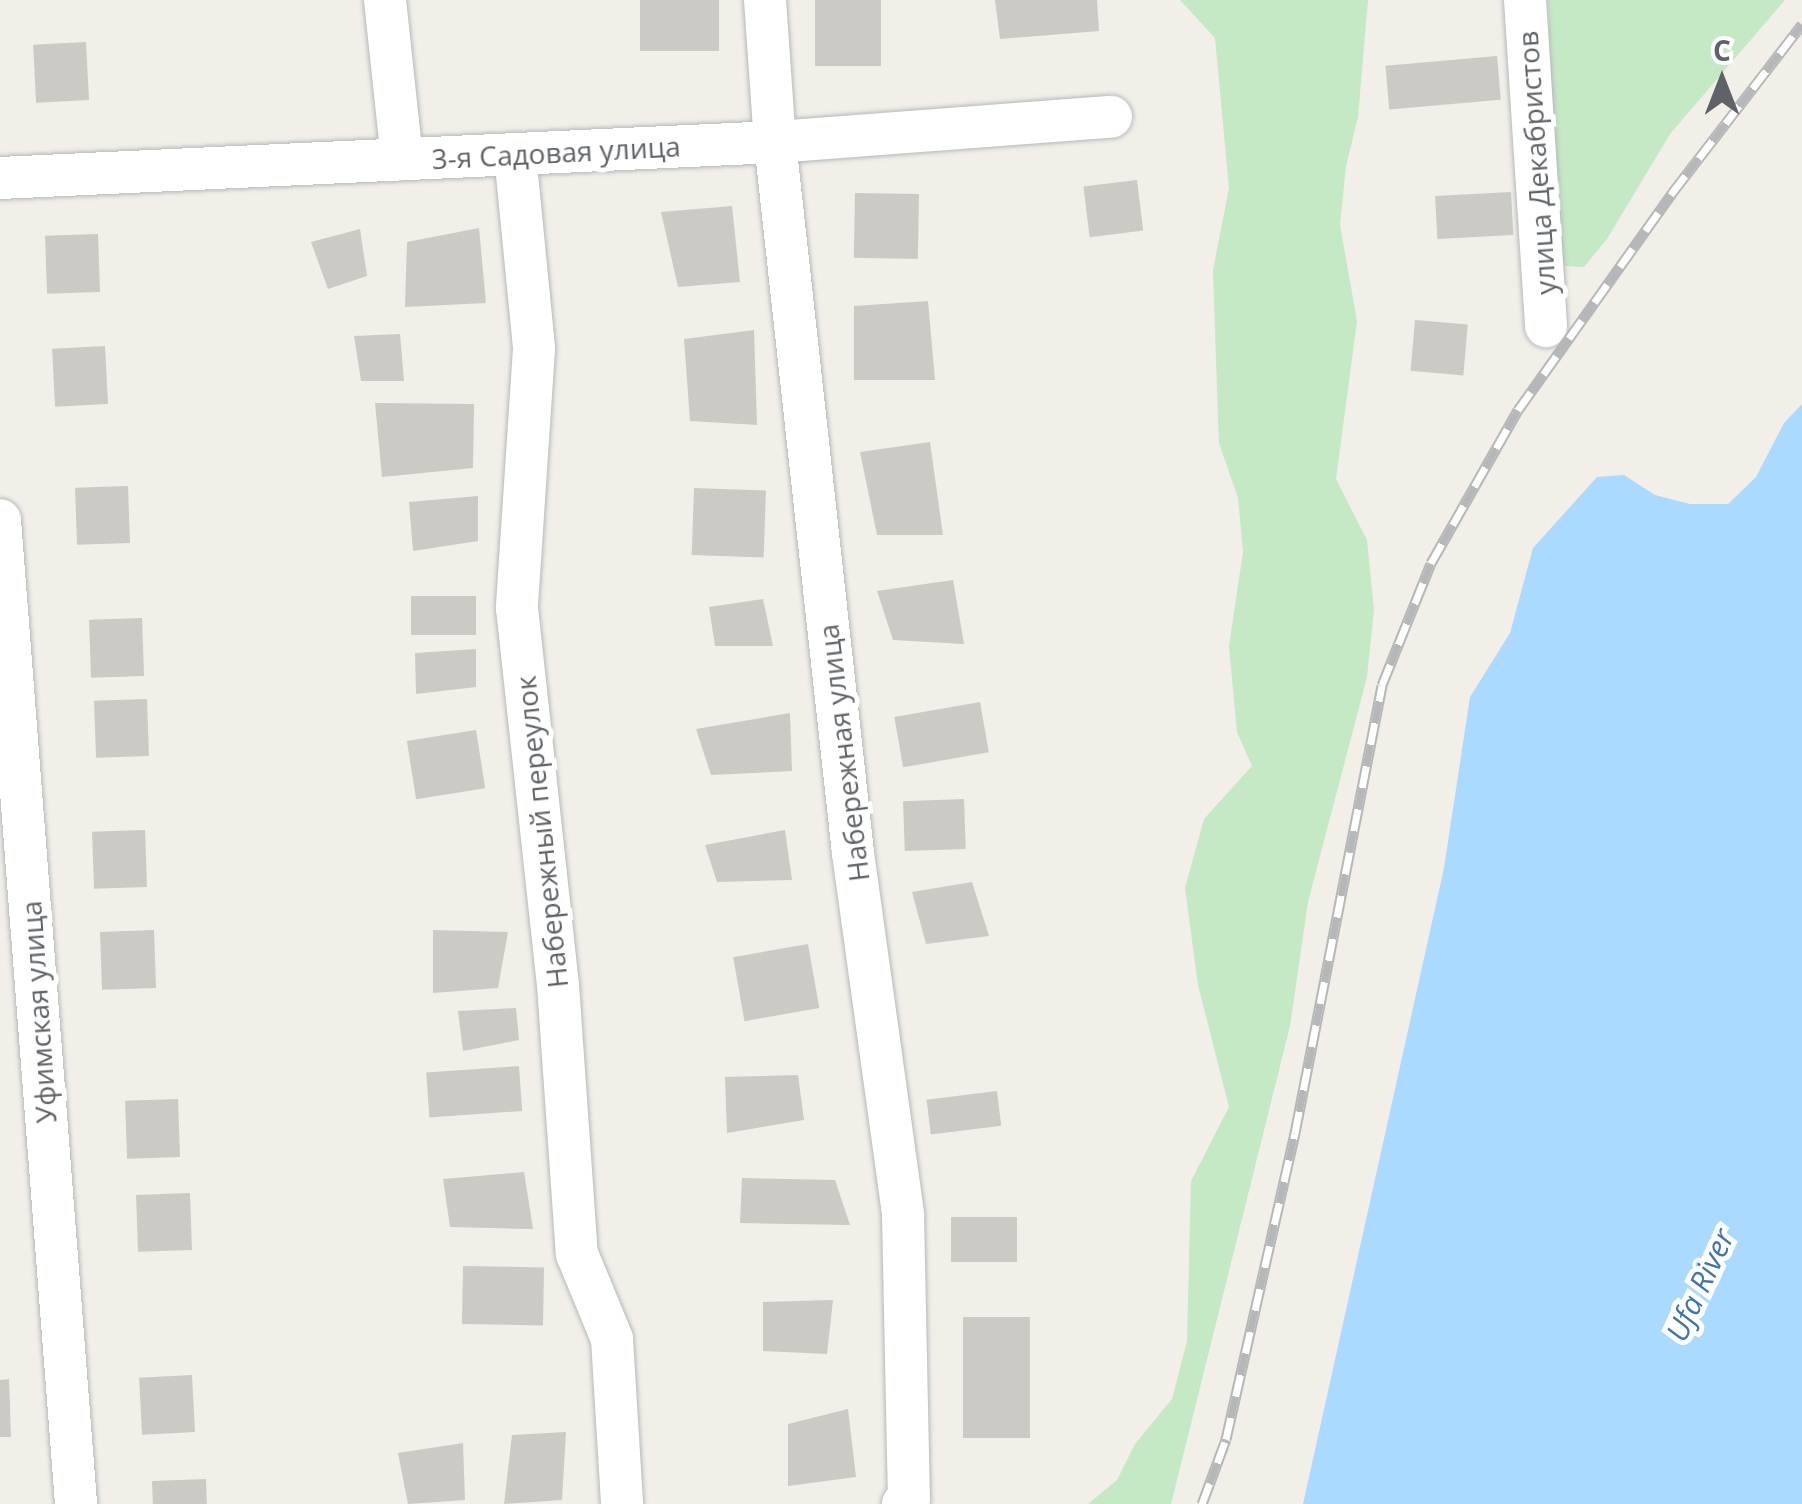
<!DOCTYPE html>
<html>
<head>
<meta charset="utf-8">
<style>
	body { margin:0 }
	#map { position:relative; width:1802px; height:1504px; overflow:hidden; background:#f1efe8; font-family:"Open Sans",sans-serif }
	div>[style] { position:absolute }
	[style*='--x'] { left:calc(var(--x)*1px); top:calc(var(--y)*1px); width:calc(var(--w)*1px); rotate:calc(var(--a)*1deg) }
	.green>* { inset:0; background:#c5e8c5 }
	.water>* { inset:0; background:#aadaff }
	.building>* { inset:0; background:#cccac5; transform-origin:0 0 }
	.roads { filter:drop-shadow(0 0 2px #b5b8bc) drop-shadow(0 0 2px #b5b8bc) }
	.street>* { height:42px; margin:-21px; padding:0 21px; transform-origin:21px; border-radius:21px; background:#fff }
	.rail>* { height:11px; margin-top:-5.5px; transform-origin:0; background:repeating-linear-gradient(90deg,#fff 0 22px,#b6b7b8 0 44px); box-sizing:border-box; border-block:2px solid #b6b7b8 }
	span { translate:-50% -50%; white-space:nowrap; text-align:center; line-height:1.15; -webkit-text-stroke:10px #fff; paint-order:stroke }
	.street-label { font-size:28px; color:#5f6368 }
	.water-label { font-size:30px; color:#4174aa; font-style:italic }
	.north { position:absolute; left:1672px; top:30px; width:100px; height:100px; -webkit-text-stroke:8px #fff; paint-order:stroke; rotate:0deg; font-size:28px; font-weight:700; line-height:40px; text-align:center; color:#5f6368 }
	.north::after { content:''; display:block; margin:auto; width:35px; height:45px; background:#5f6368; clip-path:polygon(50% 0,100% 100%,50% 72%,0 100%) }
</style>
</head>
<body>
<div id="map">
	<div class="green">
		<div style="clip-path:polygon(1180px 0,1368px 0,1358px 117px,1346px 166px,1340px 225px,1357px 321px,1336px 479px,1367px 540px,1374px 610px,1367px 677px,1308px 902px,1290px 1026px,1171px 1504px,1088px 1504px,1117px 1480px,1135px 1444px,1172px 1399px,1187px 1341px,1191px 1181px,1229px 1107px,1198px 985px,1185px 888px,1204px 819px,1252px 766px,1237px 732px,1229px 646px,1243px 552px,1238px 498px,1219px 443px,1217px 390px,1213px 270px,1229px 188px,1215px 38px)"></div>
		<div style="clip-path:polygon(1548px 0,1785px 0,1670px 134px,1607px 239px,1584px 267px,1566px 266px,1558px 259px)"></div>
	</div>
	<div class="water">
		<div style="clip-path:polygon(1802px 404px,1802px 1504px,1303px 1504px,1444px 868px,1470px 697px,1510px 633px,1533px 548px,1597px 477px,1624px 475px,1655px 495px,1690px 504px,1728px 504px,1756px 477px,1784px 423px)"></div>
	</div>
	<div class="building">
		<div style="left:640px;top:0;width:79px;height:51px"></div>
		<div style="left:815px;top:0;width:66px;height:66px"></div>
		<div style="clip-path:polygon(995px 0,1097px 0,1099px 31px,1000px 39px)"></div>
		<div style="left:86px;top:42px;width:58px;height:53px;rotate:87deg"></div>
		<div style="left:1497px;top:56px;width:44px;height:112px;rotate:85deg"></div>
		<div style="left:1137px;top:180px;width:51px;height:54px;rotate:83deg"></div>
		<div style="left:1511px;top:192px;width:43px;height:76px;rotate:87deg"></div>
		<div style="left:919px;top:194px;width:65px;height:64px;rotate:91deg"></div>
		<div style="clip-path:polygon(732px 206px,740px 282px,678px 287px,661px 212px)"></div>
		<div style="clip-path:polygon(479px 228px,486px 303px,405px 307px,407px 242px)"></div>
		<div style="clip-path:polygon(360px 229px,367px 276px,328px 289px,311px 242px)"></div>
		<div style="left:98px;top:234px;width:58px;height:53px;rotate:88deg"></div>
		<div style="clip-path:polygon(928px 301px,935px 380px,854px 380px,854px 306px)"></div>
		<div style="left:1415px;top:320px;width:53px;height:51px;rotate:5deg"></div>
		<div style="clip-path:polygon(754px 330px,757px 425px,690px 421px,684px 339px)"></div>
		<div style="clip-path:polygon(400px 334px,404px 381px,361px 381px,354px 336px)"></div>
		<div style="left:105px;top:346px;width:58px;height:53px;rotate:87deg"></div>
		<div style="clip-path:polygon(375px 403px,474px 404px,473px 468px,382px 477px)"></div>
		<div style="clip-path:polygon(930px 442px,943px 535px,877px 535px,860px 452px)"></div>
		<div style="left:128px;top:486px;width:57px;height:53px;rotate:88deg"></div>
		<div style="left:694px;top:488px;width:72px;height:67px;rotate:2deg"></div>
		<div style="clip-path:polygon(478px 496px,478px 541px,413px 551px,409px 502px)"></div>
		<div style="clip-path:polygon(953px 580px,964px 644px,893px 640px,877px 591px)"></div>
		<div style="left:411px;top:596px;width:65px;height:39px"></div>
		<div style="clip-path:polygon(763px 599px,773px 646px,715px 646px,709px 607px)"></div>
		<div style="left:142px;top:618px;width:58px;height:53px;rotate:88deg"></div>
		<div style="clip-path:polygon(476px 649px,476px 687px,416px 694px,415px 653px)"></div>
		<div style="left:147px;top:699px;width:57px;height:53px;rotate:88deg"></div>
		<div style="left:980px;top:702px;width:51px;height:87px;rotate:80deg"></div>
		<div style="clip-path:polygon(790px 713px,792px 771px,711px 775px,696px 729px)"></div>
		<div style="left:476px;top:730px;width:59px;height:70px;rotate:81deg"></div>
		<div style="left:964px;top:799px;width:50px;height:61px;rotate:88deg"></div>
		<div style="left:145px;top:830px;width:57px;height:53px;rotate:88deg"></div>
		<div style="clip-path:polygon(785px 830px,792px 880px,717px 882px,705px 845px)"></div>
		<div style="clip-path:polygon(972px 882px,989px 936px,926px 944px,912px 892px)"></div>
		<div style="left:154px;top:930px;width:58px;height:54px;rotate:88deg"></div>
		<div style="clip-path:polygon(433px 930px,508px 932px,498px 988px,433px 993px)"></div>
		<div style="left:808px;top:944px;width:65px;height:76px;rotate:80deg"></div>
		<div style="clip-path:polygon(516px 1008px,519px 1040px,463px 1051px,458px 1011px)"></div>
		<div style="left:519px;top:1066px;width:45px;height:93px;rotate:86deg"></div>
		<div style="clip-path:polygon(798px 1075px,804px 1120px,727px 1133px,725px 1077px)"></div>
		<div style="left:997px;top:1091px;width:35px;height:71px;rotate:83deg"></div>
		<div style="left:178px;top:1099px;width:58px;height:53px;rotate:88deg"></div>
		<div style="clip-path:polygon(524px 1172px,533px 1229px,450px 1227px,443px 1179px)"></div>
		<div style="clip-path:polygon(742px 1178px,835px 1180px,850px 1225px,740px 1223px)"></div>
		<div style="left:190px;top:1193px;width:57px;height:54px;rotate:88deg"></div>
		<div style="left:951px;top:1217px;width:66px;height:45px"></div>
		<div style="left:463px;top:1266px;width:81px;height:58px;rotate:1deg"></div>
		<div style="clip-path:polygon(833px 1300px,827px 1354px,763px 1351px,763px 1302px)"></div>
		<div style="left:1030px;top:1317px;width:121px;height:67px;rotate:90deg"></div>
		<div style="left:192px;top:1375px;width:57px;height:53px;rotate:87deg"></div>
		<div style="clip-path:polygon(9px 1379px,11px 1437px,0 1437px,0 1380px)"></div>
		<div style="clip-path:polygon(848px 1409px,856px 1477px,788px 1486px,788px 1424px)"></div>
		<div style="clip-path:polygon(566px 1432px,562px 1500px,504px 1504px,512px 1435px)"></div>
		<div style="clip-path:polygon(463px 1443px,465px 1500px,408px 1504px,398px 1453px)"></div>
		<div style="left:206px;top:1479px;width:25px;height:54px;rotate:88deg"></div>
	</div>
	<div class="roads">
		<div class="street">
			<div style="--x:385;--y:0;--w:160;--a:83.9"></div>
			<div style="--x:765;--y:0;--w:142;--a:86"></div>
			<div style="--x:775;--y:142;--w:715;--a:83.74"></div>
			<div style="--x:853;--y:853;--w:365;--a:82.1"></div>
			<div style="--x:903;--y:1215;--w:284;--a:88.8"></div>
			<div style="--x:909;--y:1499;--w:8;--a:140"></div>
			<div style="--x:1525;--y:0;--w:327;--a:86.3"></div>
			<div style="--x:515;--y:154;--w:196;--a:84.4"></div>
			<div style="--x:534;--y:349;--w:260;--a:93.8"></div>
			<div style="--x:517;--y:608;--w:379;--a:83.8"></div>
			<div style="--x:558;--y:985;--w:270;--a:86"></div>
			<div style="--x:577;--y:1254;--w:92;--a:67.6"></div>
			<div style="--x:612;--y:1339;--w:165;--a:86.5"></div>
			<div style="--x:0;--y:178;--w:776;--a:-2.66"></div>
			<div style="--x:775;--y:142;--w:337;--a:-4.3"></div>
			<div style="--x:0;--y:520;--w:987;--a:85.58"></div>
		</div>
	</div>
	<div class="rail">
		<div style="--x:1202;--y:1504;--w:69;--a:-69.7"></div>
		<div style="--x:1226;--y:1439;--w:314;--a:-77.3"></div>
		<div style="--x:1295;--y:1133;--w:456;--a:-79"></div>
		<div style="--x:1382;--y:685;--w:131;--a:-68.1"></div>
		<div style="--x:1431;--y:563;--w:176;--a:-60.4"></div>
		<div style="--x:1518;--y:410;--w:266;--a:-54.6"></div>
		<div style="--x:1672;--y:193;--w:213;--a:-52.4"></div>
	</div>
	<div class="street-label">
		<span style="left:556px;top:152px;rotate:-3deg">3-я Садовая улица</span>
		<span style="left:1536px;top:163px;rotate:-94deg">улица Декабристов</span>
		<span style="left:843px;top:753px;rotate:-97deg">Набережная улица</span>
		<span style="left:541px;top:832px;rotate:-96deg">Набережный переулок</span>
		<span style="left:38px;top:1012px;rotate:-94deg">Уфимская улица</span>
	</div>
	<div class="water-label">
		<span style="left:1700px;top:1285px;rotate:-65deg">Ufa River</span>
	</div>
	<div class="north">С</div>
</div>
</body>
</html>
